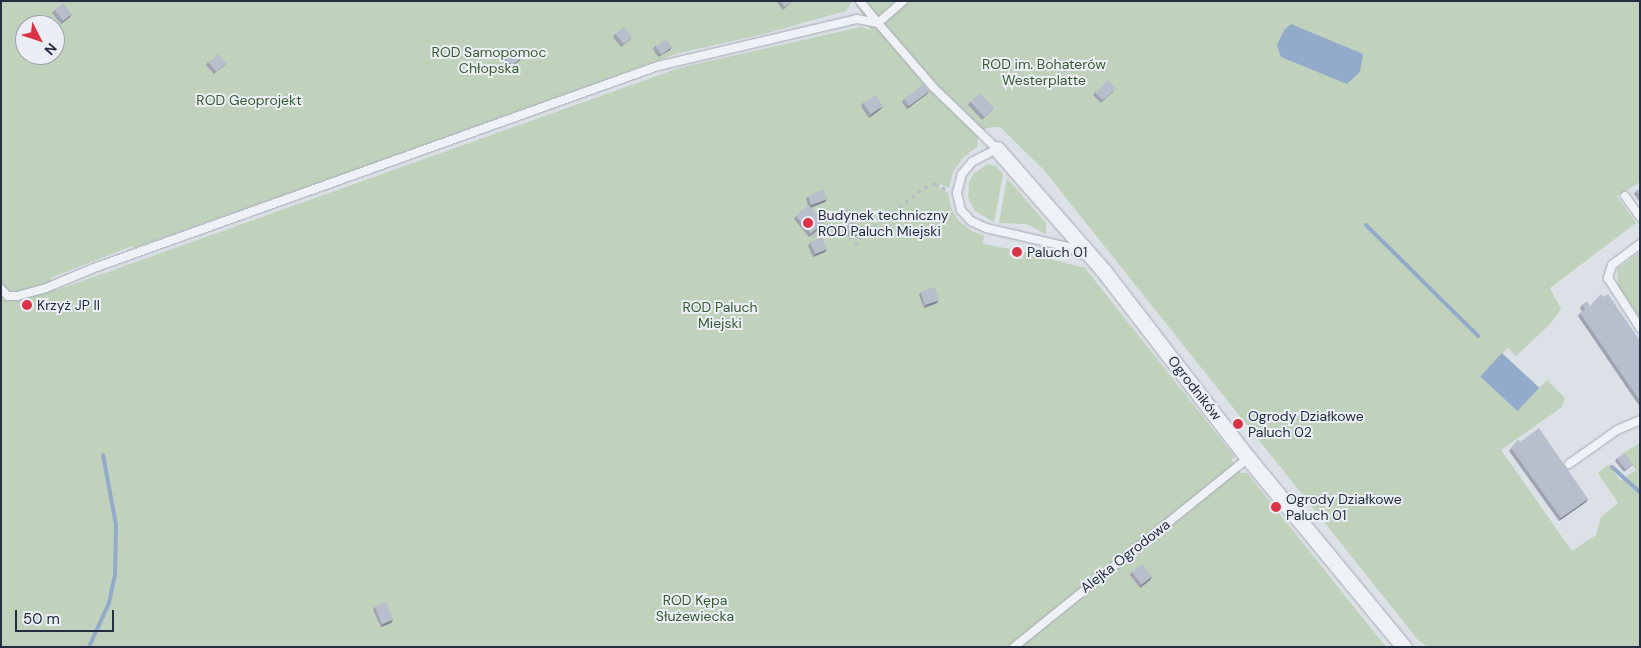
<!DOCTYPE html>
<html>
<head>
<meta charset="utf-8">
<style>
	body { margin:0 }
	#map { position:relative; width:1641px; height:648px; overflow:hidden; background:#dce0e7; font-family:"DM Sans",sans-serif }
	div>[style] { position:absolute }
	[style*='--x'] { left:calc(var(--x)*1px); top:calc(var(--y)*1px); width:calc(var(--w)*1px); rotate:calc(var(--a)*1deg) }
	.green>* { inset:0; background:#c0d2bc }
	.water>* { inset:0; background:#93abcb; transform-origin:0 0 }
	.stream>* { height:4px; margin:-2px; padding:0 2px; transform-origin:2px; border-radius:2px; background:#93abcb }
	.path>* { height:2.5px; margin-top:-1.25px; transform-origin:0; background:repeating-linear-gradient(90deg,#b9bec6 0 4px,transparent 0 8px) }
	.roads { filter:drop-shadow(0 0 1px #a5aab5) drop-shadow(0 0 1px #a5aab5) }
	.service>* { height:8px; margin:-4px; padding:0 4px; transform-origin:4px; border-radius:4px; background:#eef1f5 }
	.minor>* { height:15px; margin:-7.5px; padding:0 7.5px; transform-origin:7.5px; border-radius:7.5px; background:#eef1f5 }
	.wall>* { inset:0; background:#9ea3af }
	.shaded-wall>* { inset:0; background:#81858e }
	.building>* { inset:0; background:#b8becb; transform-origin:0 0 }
	.dots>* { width:14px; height:14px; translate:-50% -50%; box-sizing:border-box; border:2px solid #ebeff5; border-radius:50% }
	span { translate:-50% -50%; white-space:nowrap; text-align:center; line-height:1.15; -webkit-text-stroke:4px #ebeff5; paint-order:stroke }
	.park-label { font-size:14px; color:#365c30 }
	.poi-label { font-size:14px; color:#242d3f }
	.left { translate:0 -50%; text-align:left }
	.street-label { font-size:14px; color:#242d3f }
	.frame { position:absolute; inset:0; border:2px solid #242d3f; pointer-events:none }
	.north { position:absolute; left:15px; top:15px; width:50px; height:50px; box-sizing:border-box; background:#ebeff5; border:1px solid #9ba1ac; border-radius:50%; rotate:131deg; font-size:14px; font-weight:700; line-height:20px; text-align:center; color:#242d3f }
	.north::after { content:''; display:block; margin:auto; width:18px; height:22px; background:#d93345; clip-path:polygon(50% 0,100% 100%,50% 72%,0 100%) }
	.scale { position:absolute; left:15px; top:610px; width:99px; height:22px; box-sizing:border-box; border:2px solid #242d3f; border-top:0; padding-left:6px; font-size:15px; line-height:18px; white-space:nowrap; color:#242d3f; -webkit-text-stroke:4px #ebeff5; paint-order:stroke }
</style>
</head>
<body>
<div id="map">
	<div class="green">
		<div style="clip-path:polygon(evenodd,1px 1px,852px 1px,846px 11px,764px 34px,679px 53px,349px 172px,134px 248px,132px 246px,50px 278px,57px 290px,679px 68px,860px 27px,871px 30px,854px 1px,1640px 1px,1640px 182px,1617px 196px,1636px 223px,1550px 288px,1561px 309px,1550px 324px,1516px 356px,1508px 348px,1481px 376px,1517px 411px,1547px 380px,1565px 398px,1562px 407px,1501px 450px,1572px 551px,1596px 535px,1601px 517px,1618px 503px,1598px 473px,1609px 464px,1620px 481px,1636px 470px,1623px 453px,1640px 443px,1640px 647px,1428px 647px,1418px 640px,1043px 169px,1000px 127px,995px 127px,987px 128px,978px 137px,977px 147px,964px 157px,953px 172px,949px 188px,940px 184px,939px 187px,948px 193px,952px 210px,959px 221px,973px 232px,984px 235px,983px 244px,1010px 249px,1009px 255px,1022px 258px,1023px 252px,1085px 268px,1235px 457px,1231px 460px,1234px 463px,1241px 473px,1247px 473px,1386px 647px,1px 647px,1px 1px,25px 25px,55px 25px,55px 55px,25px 55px,25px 25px)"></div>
		<div style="clip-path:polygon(988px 164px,996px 166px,1003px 174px,994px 222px,975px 211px,968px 197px,969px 182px,974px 173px)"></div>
		<div style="clip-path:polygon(1007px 178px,1046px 223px,1046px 234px,1026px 224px,999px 223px)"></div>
		<div style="clip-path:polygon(1640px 252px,1640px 318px,1618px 287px,1617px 269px)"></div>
	</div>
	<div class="water">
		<div style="clip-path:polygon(1291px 24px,1363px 54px,1360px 72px,1347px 84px,1281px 57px,1277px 45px,1284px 30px)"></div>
		<div style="left:1502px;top:353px;width:51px;height:32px;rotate:43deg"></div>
	</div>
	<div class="stream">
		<div style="--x:1366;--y:225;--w:158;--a:44.7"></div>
		<div style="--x:1612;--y:467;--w:38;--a:42"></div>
		<div style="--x:89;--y:647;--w:48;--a:-65.6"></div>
		<div style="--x:109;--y:603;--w:30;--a:-78"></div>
		<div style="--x:115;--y:574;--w:49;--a:-88.8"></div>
		<div style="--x:116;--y:525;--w:71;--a:-100.5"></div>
	</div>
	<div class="path">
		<div style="--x:813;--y:236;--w:46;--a:-37.9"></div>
		<div style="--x:855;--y:246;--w:11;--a:-56"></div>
		<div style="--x:861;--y:237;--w:80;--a:-37.9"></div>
		<div style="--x:924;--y:188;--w:12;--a:-24"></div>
		<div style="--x:935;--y:183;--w:16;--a:30"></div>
	</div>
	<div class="roads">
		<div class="service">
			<div style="--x:860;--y:1;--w:28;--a:51"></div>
			<div style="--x:878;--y:23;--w:33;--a:-41"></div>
			<div style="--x:1625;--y:196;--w:26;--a:54"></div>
			<div style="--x:1640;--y:244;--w:35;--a:143"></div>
			<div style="--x:1612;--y:265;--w:14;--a:107"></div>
			<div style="--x:1608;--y:278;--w:59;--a:57.4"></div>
			<div style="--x:1;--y:289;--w:10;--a:45"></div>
			<div style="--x:8;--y:296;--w:9;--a:0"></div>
			<div style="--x:17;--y:296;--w:30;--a:-15"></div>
			<div style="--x:46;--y:288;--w:52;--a:-22.6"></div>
			<div style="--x:94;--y:268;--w:599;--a:-19.71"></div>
			<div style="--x:658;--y:66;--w:204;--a:-13.3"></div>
			<div style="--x:857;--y:19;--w:21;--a:11"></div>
			<div style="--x:878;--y:23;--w:84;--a:49.3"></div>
			<div style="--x:933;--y:87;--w:89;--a:44.1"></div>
			<div style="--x:997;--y:149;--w:28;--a:153"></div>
			<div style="--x:972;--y:162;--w:16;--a:130"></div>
			<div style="--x:962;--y:174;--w:20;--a:105"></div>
			<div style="--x:957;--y:193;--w:17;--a:77"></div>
			<div style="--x:961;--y:210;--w:15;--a:48"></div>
			<div style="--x:971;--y:221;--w:17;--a:25"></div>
			<div style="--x:986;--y:228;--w:84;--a:13"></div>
			<div style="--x:1068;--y:247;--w:20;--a:27"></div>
			<div style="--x:1569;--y:464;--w:59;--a:-35.3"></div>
			<div style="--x:1617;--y:430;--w:25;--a:-23"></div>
			<div style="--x:1014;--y:647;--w:301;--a:-38.9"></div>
		</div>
		<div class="minor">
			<div style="--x:997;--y:149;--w:161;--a:48.8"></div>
			<div style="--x:1103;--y:270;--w:237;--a:52.4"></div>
			<div style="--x:1248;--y:458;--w:245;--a:50.5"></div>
		</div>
	</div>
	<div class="wall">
		<div style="clip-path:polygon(776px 1px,793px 1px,783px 10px)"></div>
		<div style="clip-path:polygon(55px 10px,70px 17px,61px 24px,52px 13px)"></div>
		<div style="clip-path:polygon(615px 34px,632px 37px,630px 40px,621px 47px,613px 37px)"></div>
		<div style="clip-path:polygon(655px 46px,672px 47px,670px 50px,658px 57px,653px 49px)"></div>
		<div style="clip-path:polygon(504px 57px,520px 60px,509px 69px,501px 60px)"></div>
		<div style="clip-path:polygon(208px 62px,226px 63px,224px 66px,214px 74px,206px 65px)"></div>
		<div style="clip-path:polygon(929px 91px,927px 94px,907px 109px,902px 102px,904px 99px)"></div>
		<div style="clip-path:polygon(1114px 91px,1101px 103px,1093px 95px,1095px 92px)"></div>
		<div style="clip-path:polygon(970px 102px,994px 108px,992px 111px,982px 120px,968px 105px)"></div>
		<div style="clip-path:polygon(863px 103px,881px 109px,869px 118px,861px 106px)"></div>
		<div style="clip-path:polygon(1640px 189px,1640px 202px,1634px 194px,1636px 191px)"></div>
		<div style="clip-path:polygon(808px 196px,825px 202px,811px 208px,822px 226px,809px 237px,794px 219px,796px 216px,808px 206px,806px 199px)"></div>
		<div style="clip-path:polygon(846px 225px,860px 232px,858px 235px,850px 239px,844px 228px)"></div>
		<div style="clip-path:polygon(810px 243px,827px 249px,825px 252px,813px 257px,808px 246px)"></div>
		<div style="clip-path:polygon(921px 292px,937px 303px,924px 308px,919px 295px)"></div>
		<div style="clip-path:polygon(1582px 305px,1590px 306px,1640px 341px,1640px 407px,1578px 316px,1582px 311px,1580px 308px)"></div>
		<div style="clip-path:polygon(1518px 440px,1520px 442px,1588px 499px,1586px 502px,1559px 521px,1509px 451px)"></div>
		<div style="clip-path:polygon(1617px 458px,1633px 464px,1630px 467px,1624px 472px,1615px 461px)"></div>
		<div style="clip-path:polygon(1132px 572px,1152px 577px,1150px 580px,1140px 588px,1130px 575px)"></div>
		<div style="clip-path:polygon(375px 607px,393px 620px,391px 623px,381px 627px,373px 610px)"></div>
	</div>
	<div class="shaded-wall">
		<div style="clip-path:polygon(72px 14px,70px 17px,61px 24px,63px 21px)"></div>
		<div style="clip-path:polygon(672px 47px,670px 50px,658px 57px,661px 54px)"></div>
		<div style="clip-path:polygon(522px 57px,520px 60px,509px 69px,511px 66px)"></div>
		<div style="clip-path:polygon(929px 91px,927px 94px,907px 109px,909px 106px)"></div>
		<div style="clip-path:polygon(883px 106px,881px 109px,869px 118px,871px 115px)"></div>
		<div style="clip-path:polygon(827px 199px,825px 202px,809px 208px,811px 205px)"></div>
		<div style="clip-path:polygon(824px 223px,822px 226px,809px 237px,811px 234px)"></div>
		<div style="clip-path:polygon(860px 232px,858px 235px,850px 239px,852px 236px)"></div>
		<div style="clip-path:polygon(827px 249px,825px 252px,813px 257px,816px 254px)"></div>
		<div style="clip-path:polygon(939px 300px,937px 303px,924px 308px,926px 305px)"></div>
		<div style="clip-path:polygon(1588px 499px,1586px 502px,1559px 521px,1561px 518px)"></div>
		<div style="clip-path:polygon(1152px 577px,1150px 580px,1140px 588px,1142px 584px)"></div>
		<div style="clip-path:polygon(393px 620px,391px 623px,381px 627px,383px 624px)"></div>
	</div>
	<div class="building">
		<div style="clip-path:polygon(780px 1px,792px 1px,785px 7px)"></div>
		<div style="left:63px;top:3px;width:14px;height:11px;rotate:51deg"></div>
		<div style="left:624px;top:27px;width:13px;height:11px;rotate:51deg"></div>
		<div style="left:666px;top:39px;width:10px;height:13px;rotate:53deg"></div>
		<div style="left:514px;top:48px;width:12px;height:13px;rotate:48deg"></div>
		<div style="left:218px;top:54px;width:12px;height:13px;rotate:48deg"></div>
		<div style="left:1108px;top:80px;width:11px;height:18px;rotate:45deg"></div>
		<div style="left:924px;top:84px;width:9px;height:25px;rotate:54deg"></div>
		<div style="left:980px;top:93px;width:21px;height:13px;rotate:47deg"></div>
		<div style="left:876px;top:95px;width:13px;height:15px;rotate:58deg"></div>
		<div style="clip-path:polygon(823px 189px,827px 199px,811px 205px,808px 196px)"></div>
		<div style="clip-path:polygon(1640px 189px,1640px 196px,1636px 191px)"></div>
		<div style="left:809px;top:205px;width:23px;height:17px;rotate:50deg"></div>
		<div style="left:854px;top:221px;width:13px;height:9px;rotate:61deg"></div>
		<div style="left:822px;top:237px;width:13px;height:13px;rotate:67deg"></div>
		<div style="left:935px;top:287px;width:14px;height:15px;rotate:73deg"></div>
		<div style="clip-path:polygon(1601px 294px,1603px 297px,1608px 294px,1640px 341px,1640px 401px,1580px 313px,1585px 309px,1582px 305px,1587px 301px,1590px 306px)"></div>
		<div style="clip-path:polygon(1539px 428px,1588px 499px,1561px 518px,1511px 448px,1518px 440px,1520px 442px)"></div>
		<div style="left:1624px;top:453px;width:14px;height:9px;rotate:51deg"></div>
		<div style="left:1142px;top:564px;width:16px;height:13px;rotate:52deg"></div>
		<div style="left:386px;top:602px;width:19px;height:12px;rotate:69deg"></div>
	</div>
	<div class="dots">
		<div style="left:808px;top:223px;background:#d93345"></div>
		<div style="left:1017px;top:252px;background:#d93345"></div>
		<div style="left:27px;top:305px;background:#d93345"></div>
		<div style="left:1238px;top:424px;background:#d93345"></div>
		<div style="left:1276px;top:507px;background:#d93345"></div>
	</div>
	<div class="park-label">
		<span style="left:489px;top:60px">ROD Samopomoc<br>Chłopska</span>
		<span style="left:1044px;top:72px">ROD im. Bohaterów<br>Westerplatte</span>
		<span style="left:249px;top:100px">ROD Geoprojekt</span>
		<span style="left:720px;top:315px">ROD Paluch<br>Miejski</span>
		<span style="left:695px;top:608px">ROD Kępa<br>Służewiecka</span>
	</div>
	<div class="poi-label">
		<span class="left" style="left:818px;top:223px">Budynek techniczny<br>ROD Paluch Miejski</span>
		<span class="left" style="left:1027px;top:252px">Paluch 01</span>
		<span class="left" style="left:37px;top:305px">Krzyż JP II</span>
		<span class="left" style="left:1248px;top:424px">Ogrody Działkowe<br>Paluch 02</span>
		<span class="left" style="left:1286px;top:507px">Ogrody Działkowe<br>Paluch 01</span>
	</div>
	<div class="street-label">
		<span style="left:1195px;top:388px;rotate:52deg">Ogrodników</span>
		<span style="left:1125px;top:556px;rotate:-38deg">Alejka Ogrodowa</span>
	</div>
	<div class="frame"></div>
	<div class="north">N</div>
	<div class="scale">50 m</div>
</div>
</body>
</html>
